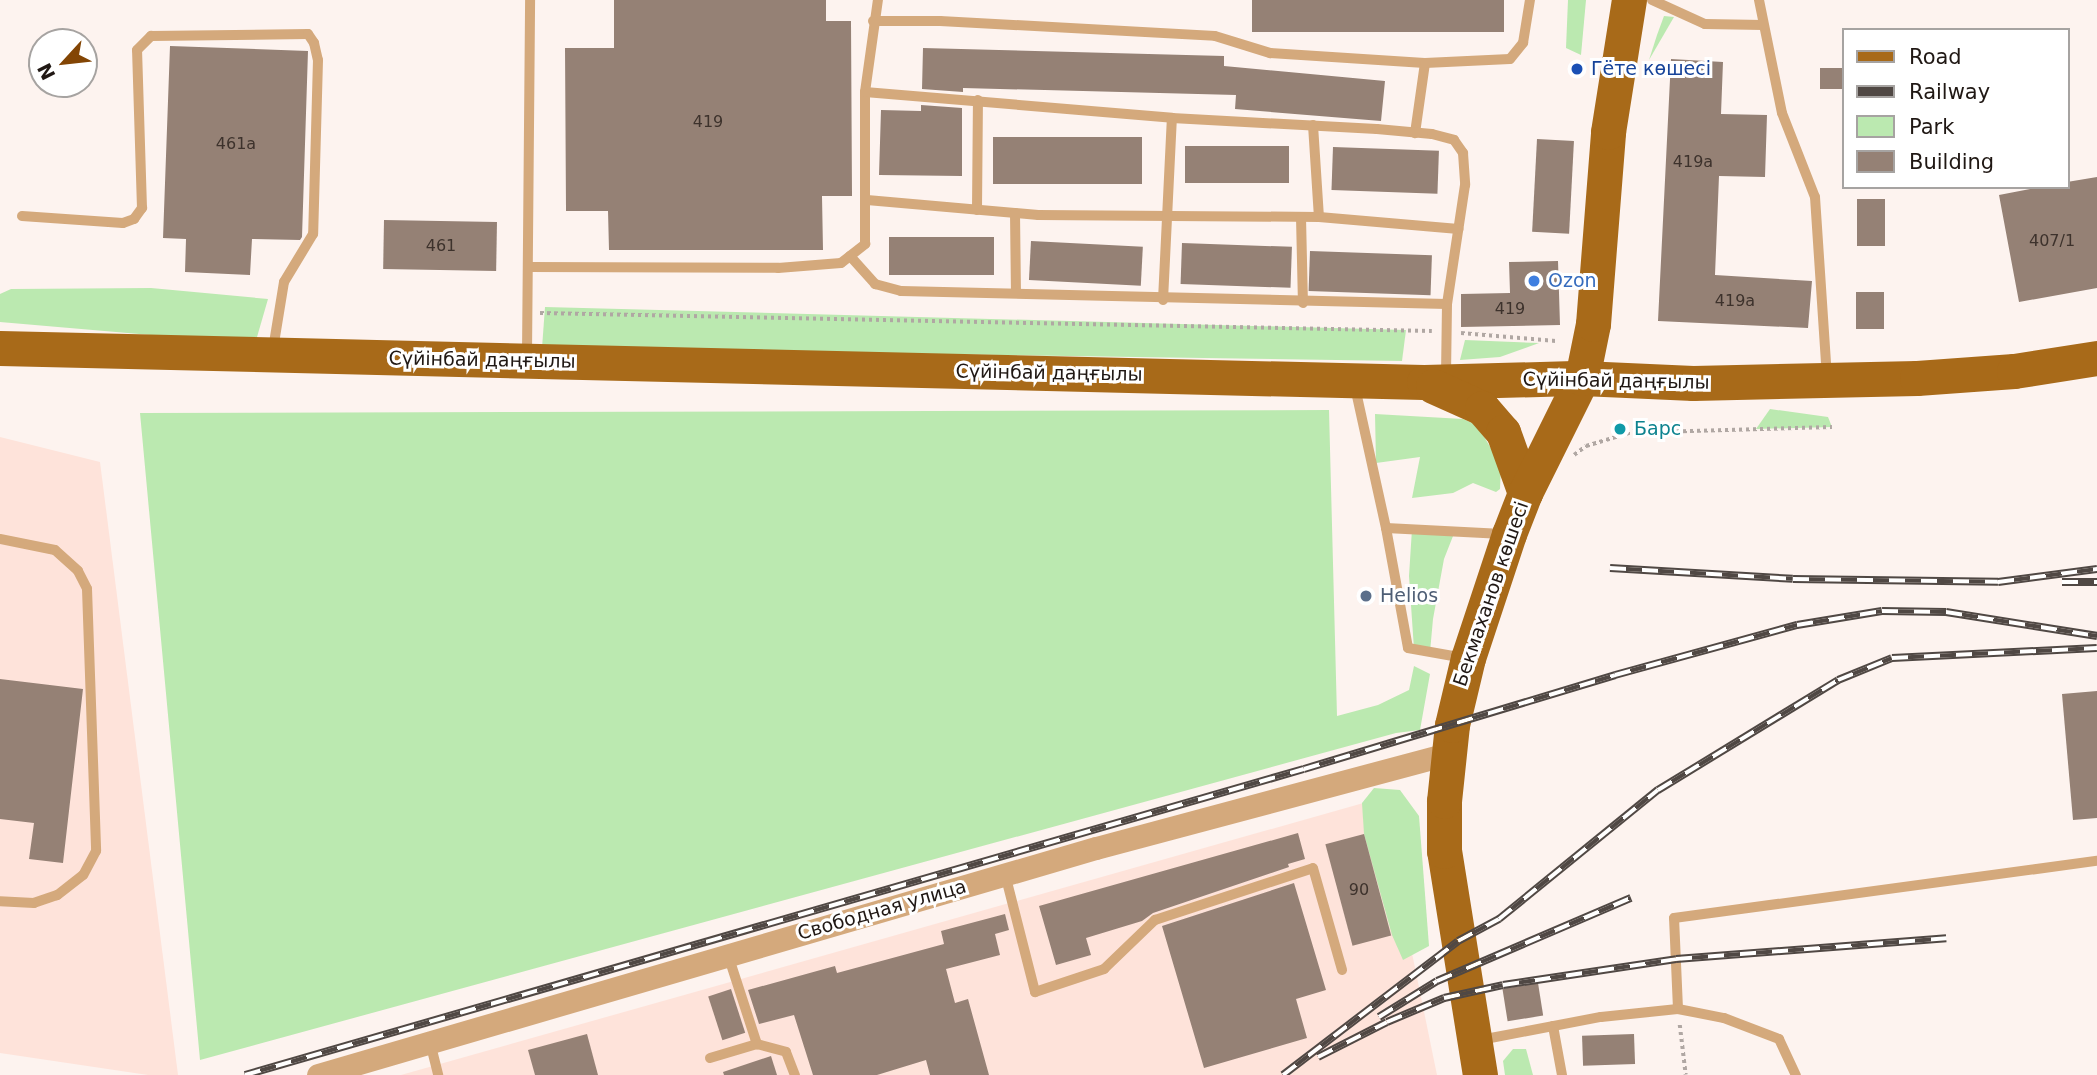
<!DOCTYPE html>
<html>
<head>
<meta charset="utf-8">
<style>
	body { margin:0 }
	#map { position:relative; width:2097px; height:1075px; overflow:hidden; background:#fdf3ef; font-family:"DejaVu Sans",sans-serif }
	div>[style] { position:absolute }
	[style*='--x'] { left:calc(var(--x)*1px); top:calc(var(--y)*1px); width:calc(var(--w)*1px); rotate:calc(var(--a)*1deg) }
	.built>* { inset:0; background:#fee3da }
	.green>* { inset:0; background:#bbe9b0 }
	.building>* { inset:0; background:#958175; transform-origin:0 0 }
	.path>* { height:3.5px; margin-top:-1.75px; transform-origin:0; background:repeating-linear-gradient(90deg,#b0a7a3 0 3.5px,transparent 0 7px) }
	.service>* { height:10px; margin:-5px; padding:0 5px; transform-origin:5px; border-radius:5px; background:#d4a97c }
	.minor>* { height:23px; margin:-11.5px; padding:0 11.5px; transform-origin:11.5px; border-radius:11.5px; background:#d4a97c }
	.primary>* { height:35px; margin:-17.5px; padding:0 17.5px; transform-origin:17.5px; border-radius:17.5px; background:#a86a19 }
	.rail>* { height:8px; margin-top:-4px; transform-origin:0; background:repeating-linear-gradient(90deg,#fff 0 16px,#504844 0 32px); box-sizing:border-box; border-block:2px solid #504844 }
	.dots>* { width:19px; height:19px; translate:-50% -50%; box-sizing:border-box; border:4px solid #fff; border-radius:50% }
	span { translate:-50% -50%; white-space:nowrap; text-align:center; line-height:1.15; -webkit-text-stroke:6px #fff; paint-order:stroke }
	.number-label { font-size:16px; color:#3d322c }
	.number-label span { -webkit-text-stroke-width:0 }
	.transit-label { font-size:19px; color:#164399 }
	.left { translate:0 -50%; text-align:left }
	.shop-label { font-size:19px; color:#366cbe }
	.street-label { font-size:19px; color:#201814 }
	.culture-label { font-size:19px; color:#0d838f }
	.service-label { font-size:19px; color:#4e5e75 }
	.legend { position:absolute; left:1842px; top:28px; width:228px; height:161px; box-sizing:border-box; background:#fff; border:2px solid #a6a3a1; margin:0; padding:9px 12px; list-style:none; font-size:21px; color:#201814 }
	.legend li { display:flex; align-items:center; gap:14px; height:35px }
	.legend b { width:35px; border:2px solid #a6a3a1 }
	.north { position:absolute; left:28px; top:28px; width:70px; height:70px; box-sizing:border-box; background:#fff; border:2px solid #a6a3a1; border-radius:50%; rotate:243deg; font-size:19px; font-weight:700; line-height:28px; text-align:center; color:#201814 }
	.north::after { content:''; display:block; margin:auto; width:24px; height:32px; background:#834504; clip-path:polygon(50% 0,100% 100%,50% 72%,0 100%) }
</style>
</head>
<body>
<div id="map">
	<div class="built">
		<div style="clip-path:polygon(0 437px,100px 462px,178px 1075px,148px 1075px,0 1053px)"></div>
		<div style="clip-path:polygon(1374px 800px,1413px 958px,1437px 1075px,401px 1075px)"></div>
	</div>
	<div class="green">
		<div style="clip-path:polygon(1568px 0,1586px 0,1581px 55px,1566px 48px)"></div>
		<div style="clip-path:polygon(1664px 16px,1674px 17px,1649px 60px,1657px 35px)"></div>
		<div style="clip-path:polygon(151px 288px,268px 299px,255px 344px,0 322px,0 294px,11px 289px)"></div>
		<div style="clip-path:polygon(545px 307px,1406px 330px,1402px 361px,542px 348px)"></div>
		<div style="clip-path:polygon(1465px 340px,1539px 343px,1500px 357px,1460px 360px)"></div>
		<div style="clip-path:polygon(1770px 409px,1828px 417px,1832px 427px,1756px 429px)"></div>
		<div style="clip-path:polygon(1329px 410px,1337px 716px,1378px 705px,1409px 690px,1414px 666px,1430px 674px,1420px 730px,1396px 733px,200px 1060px,140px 413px)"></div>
		<div style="clip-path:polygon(1375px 414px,1463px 419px,1477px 425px,1501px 465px,1500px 489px,1496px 492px,1473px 483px,1453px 493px,1412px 498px,1420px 457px,1376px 463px)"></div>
		<div style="clip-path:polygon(1412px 529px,1455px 531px,1444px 559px,1433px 619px,1430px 652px,1414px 649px,1409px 576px)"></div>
		<div style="clip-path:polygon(1374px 788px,1400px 790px,1419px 816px,1429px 946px,1403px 960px,1392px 935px,1364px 834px,1362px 803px)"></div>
		<div style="clip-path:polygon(1513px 1049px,1526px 1049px,1533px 1075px,1505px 1075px,1503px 1061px)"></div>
	</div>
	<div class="building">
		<div style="clip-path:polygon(614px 0,826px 0,826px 21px,851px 21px,852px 196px,822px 196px,823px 250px,609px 250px,608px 211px,566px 211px,565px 48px,614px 48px)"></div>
		<div style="left:1252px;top:0;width:252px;height:32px"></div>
		<div style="clip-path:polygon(170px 46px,308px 51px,302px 237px,300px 240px,252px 239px,250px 275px,185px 272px,186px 239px,163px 238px)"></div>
		<div style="clip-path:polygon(923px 48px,1224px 56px,1224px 66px,1385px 81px,1381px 121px,1235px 109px,1236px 95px,963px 88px,963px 92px,922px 89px)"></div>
		<div style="clip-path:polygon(1671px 59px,1723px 62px,1721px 114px,1767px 115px,1765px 177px,1719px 176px,1715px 275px,1812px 281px,1808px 328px,1658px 321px)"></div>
		<div style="left:1843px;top:68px;width:21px;height:23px;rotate:90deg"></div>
		<div style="clip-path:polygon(921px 105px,962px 108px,962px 176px,879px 175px,881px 110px,921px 111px)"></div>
		<div style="left:993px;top:137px;width:149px;height:47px"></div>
		<div style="left:1537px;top:139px;width:37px;height:93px;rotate:3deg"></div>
		<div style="left:1185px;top:146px;width:104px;height:37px"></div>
		<div style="left:1333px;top:147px;width:106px;height:43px;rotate:2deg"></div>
		<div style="clip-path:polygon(2097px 177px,2097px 288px,2019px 302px,1999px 195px,2041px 187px,2067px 187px,2067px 182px)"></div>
		<div style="left:1857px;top:199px;width:28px;height:47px"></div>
		<div style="left:384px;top:220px;width:113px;height:49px;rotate:1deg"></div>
		<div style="left:994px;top:237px;width:38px;height:105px;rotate:90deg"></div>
		<div style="left:1031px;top:241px;width:112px;height:39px;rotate:3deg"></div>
		<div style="left:1182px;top:243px;width:110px;height:41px;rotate:2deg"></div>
		<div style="left:1310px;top:251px;width:122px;height:40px;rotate:2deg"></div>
		<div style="clip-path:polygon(1558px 261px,1560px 325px,1461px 327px,1461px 294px,1510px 293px,1509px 262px)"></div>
		<div style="left:1856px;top:292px;width:28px;height:37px"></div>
		<div style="clip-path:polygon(0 679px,83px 689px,63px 863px,29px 859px,34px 823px,0 819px)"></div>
		<div style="clip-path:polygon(2097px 691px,2097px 818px,2073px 820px,2062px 694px)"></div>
		<div style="clip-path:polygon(1298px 833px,1305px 859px,1288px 864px,1289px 867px,1153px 913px,1142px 921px,1086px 938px,1091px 955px,1056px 965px,1039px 906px)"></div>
		<div style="left:1364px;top:834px;width:105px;height:40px;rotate:75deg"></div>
		<div style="clip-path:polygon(1294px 883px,1326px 990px,1296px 999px,1307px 1038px,1204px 1068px,1162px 926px)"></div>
		<div style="clip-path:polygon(1005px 914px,1009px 930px,995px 934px,1000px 955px,946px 969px,955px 1003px,968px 999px,989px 1075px,930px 1075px,926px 1060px,877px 1075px,813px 1075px,794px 1015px,759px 1024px,748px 990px,835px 966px,837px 973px,944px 944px,941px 931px)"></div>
		<div style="left:1538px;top:983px;width:33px;height:36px;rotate:81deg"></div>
		<div style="left:731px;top:989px;width:46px;height:24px;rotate:72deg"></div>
		<div style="clip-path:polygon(587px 1034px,598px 1075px,535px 1075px,528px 1050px)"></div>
		<div style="left:1634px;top:1034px;width:30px;height:52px;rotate:88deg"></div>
		<div style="clip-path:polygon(771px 1056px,777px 1075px,724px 1075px,723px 1072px)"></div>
	</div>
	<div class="path">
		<div style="--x:540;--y:313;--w:892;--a:1.16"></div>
		<div style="--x:1461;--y:333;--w:95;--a:4.8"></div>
		<div style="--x:1574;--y:455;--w:15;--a:-37"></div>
		<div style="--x:1586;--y:446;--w:59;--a:-16.9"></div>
		<div style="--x:1642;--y:429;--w:13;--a:13"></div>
		<div style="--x:1655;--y:432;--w:177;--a:-1.6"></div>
		<div style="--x:1680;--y:1025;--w:50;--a:83.2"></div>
	</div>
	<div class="service">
		<div style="--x:1652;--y:0;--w:58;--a:24.4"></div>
		<div style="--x:1705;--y:24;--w:58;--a:1"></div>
		<div style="--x:1759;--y:0;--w:115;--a:78.5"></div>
		<div style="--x:1782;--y:113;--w:90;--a:68.6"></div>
		<div style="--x:1815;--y:197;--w:180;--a:86.2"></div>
		<div style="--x:873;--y:21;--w:67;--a:0"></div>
		<div style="--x:940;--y:21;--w:275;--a:3.1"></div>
		<div style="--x:1215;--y:36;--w:58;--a:17.2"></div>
		<div style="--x:1270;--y:53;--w:155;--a:3.7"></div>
		<div style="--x:1425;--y:63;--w:71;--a:98.1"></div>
		<div style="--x:1425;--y:63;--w:85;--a:-2.7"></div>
		<div style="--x:1510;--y:59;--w:21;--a:-51"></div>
		<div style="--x:1523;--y:43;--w:44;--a:-80.8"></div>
		<div style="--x:865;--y:92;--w:308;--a:4.8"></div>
		<div style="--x:1172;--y:118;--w:205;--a:3.1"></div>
		<div style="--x:1377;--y:129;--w:55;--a:5.2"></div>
		<div style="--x:1432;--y:134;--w:23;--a:15"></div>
		<div style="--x:1454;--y:140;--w:16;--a:55"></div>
		<div style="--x:1463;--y:153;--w:32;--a:86"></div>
		<div style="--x:1465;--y:185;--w:120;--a:98.6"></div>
		<div style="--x:1447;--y:304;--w:71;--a:90.8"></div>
		<div style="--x:1313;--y:125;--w:92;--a:86.3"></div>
		<div style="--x:867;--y:200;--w:172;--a:5"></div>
		<div style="--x:1038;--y:215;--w:281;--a:0.4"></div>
		<div style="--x:1319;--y:217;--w:140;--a:4.9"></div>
		<div style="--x:977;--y:210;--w:110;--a:-89.5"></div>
		<div style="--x:1015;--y:213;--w:79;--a:89.3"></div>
		<div style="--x:22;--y:216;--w:101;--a:4"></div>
		<div style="--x:123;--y:223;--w:12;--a:-20"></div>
		<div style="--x:134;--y:219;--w:14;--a:-54"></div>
		<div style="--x:142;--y:208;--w:158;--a:-91.8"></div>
		<div style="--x:137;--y:50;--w:20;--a:-45"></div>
		<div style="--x:151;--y:36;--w:157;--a:-0.7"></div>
		<div style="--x:308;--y:34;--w:11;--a:56"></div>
		<div style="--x:314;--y:43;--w:17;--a:77"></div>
		<div style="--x:318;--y:60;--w:174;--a:91.6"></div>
		<div style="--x:313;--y:234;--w:56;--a:121.1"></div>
		<div style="--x:284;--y:282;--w:68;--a:99.3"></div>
		<div style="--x:1301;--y:217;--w:86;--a:88.7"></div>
		<div style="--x:850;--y:256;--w:38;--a:48"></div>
		<div style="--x:875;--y:284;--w:27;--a:15"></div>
		<div style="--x:901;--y:291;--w:546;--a:1.36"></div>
		<div style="--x:529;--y:267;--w:249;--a:0.2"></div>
		<div style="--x:778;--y:268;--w:63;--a:-4.5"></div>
		<div style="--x:841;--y:263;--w:31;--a:-38"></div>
		<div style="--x:865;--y:244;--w:152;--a:-90"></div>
		<div style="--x:865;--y:92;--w:93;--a:-82"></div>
		<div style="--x:1163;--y:300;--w:182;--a:-87.2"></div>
		<div style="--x:527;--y:355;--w:355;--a:-89.5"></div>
		<div style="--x:1355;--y:387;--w:144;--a:77.6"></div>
		<div style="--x:1386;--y:528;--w:122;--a:79.6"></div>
		<div style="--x:1408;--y:648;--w:57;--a:10.1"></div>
		<div style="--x:1386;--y:528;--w:117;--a:2.9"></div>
		<div style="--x:0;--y:539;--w:56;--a:11.3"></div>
		<div style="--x:55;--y:550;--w:31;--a:42"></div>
		<div style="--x:78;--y:571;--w:20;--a:63"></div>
		<div style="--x:87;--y:589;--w:262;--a:88"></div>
		<div style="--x:96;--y:851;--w:27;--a:118"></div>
		<div style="--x:83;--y:875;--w:33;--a:142"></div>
		<div style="--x:57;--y:895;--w:24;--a:161"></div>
		<div style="--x:34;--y:903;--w:34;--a:-177"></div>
		<div style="--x:1005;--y:874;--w:122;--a:75.7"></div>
		<div style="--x:1035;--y:992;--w:73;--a:-18.4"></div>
		<div style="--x:1104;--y:969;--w:71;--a:-43.9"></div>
		<div style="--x:1155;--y:920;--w:166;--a:-18.2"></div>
		<div style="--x:1313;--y:868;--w:106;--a:74.1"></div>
		<div style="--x:728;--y:955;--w:94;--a:72"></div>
		<div style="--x:757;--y:1044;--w:30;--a:15"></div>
		<div style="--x:786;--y:1052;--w:25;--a:69"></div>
		<div style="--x:1678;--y:1009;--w:91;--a:-92.5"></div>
		<div style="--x:1674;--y:918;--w:427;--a:-7.7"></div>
		<div style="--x:1553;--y:1026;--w:50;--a:79.6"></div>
		<div style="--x:1480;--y:1040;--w:123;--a:-10.8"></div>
		<div style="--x:1601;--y:1017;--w:77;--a:-5.9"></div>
		<div style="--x:1678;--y:1009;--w:47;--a:11.1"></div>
		<div style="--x:1724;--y:1018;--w:59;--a:20.9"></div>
		<div style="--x:1779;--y:1039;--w:40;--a:65"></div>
		<div style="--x:430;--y:1042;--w:34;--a:76"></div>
		<div style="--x:710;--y:1058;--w:49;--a:-16.6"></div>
	</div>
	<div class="minor">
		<div style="--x:318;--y:1075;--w:810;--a:-16.27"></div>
		<div style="--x:1096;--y:848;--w:364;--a:-15"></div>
	</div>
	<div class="primary">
		<div style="--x:0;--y:348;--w:1424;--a:1.37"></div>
		<div style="--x:1424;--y:382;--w:158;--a:-1.5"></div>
		<div style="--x:1582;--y:378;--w:111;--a:2.6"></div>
		<div style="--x:1693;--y:383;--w:224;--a:-1.3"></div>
		<div style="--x:1917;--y:378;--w:97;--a:-4.1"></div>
		<div style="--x:2014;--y:371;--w:84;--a:-8.9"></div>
		<div style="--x:1433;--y:386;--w:54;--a:24.2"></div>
		<div style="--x:1482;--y:408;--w:32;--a:49"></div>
		<div style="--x:1503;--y:432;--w:65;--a:70.2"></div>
		<div style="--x:1480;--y:1075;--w:227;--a:-99.1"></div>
		<div style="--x:1444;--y:851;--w:50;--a:-90"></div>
		<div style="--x:1444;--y:801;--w:76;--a:-84"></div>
		<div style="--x:1452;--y:725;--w:69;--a:-76.6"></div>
		<div style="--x:1468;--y:658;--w:131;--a:-71.7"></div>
		<div style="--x:1509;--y:534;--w:44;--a:-68.7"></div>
		<div style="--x:1525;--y:493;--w:128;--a:-63.6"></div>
		<div style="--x:1582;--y:378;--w:55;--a:-78.5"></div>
		<div style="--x:1593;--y:324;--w:193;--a:-85.5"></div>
		<div style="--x:1608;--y:132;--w:134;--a:-81"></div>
	</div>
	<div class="rail">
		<div style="--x:1610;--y:568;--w:183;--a:3.4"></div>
		<div style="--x:1793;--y:579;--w:205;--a:0.8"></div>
		<div style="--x:1998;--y:582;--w:100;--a:-7.5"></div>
		<div style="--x:2062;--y:582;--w:35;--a:0"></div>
		<div style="--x:1379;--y:1017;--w:68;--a:-31.8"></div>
		<div style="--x:1437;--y:981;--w:211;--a:-23.2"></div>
		<div style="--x:1318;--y:1057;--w:77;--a:-26.9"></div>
		<div style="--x:1387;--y:1022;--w:62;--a:-22.8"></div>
		<div style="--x:1444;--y:998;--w:60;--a:-12.4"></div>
		<div style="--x:1503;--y:985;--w:175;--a:-8.5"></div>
		<div style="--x:1676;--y:959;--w:271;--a:-4.4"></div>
		<div style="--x:245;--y:1075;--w:1102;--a:-16.12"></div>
		<div style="--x:1304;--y:769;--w:325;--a:-16.8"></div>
		<div style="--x:1615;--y:675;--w:189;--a:-15.4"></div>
		<div style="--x:1797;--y:625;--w:86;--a:-9.4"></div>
		<div style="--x:1882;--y:611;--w:64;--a:0.9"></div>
		<div style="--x:1946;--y:612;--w:153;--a:9"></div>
		<div style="--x:1283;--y:1075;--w:220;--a:-37.4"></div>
		<div style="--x:1458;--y:941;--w:47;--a:-28.2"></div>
		<div style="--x:1499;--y:919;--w:205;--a:-39.1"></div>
		<div style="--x:1658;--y:790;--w:211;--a:-31.4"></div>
		<div style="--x:1838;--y:680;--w:58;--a:-22.2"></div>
		<div style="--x:1892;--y:658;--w:205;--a:-2.8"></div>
	</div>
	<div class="dots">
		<div style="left:1577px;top:69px;background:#1a4fb4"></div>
		<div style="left:1534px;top:281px;background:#3f7fe0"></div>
		<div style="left:1620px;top:429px;background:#0f9aa8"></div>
		<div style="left:1366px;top:596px;background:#5c6f8a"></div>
	</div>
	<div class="number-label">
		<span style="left:708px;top:122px">419</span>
		<span style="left:236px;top:144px">461а</span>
		<span style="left:1693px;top:162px">419а</span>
		<span style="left:2052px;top:241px">407/1</span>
		<span style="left:441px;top:246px">461</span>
		<span style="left:1735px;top:301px">419а</span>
		<span style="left:1510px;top:309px">419</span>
		<span style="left:1359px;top:890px">90</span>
	</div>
	<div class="transit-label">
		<span class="left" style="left:1591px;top:69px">Гёте көшесі</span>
	</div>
	<div class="shop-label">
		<span class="left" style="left:1548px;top:281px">Ozon</span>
	</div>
	<div class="street-label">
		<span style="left:482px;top:360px;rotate:1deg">Сүйінбай даңғылы</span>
		<span style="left:1049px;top:373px;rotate:1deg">Сүйінбай даңғылы</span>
		<span style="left:1616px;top:381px;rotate:1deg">Сүйінбай даңғылы</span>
		<span style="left:1491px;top:594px;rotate:-71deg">Бекмаханов көшесі</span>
		<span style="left:882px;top:910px;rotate:-16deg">Свободная улица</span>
	</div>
	<div class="culture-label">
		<span class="left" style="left:1634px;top:429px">Барс</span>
	</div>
	<div class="service-label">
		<span class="left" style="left:1380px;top:596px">Helios</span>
	</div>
	<ul class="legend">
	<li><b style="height:9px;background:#a86a19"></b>Road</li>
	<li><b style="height:9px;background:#504844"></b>Railway</li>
	<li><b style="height:19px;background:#bbe9b0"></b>Park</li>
	<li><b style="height:19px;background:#958175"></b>Building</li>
	</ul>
	<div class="north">N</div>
</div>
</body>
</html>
